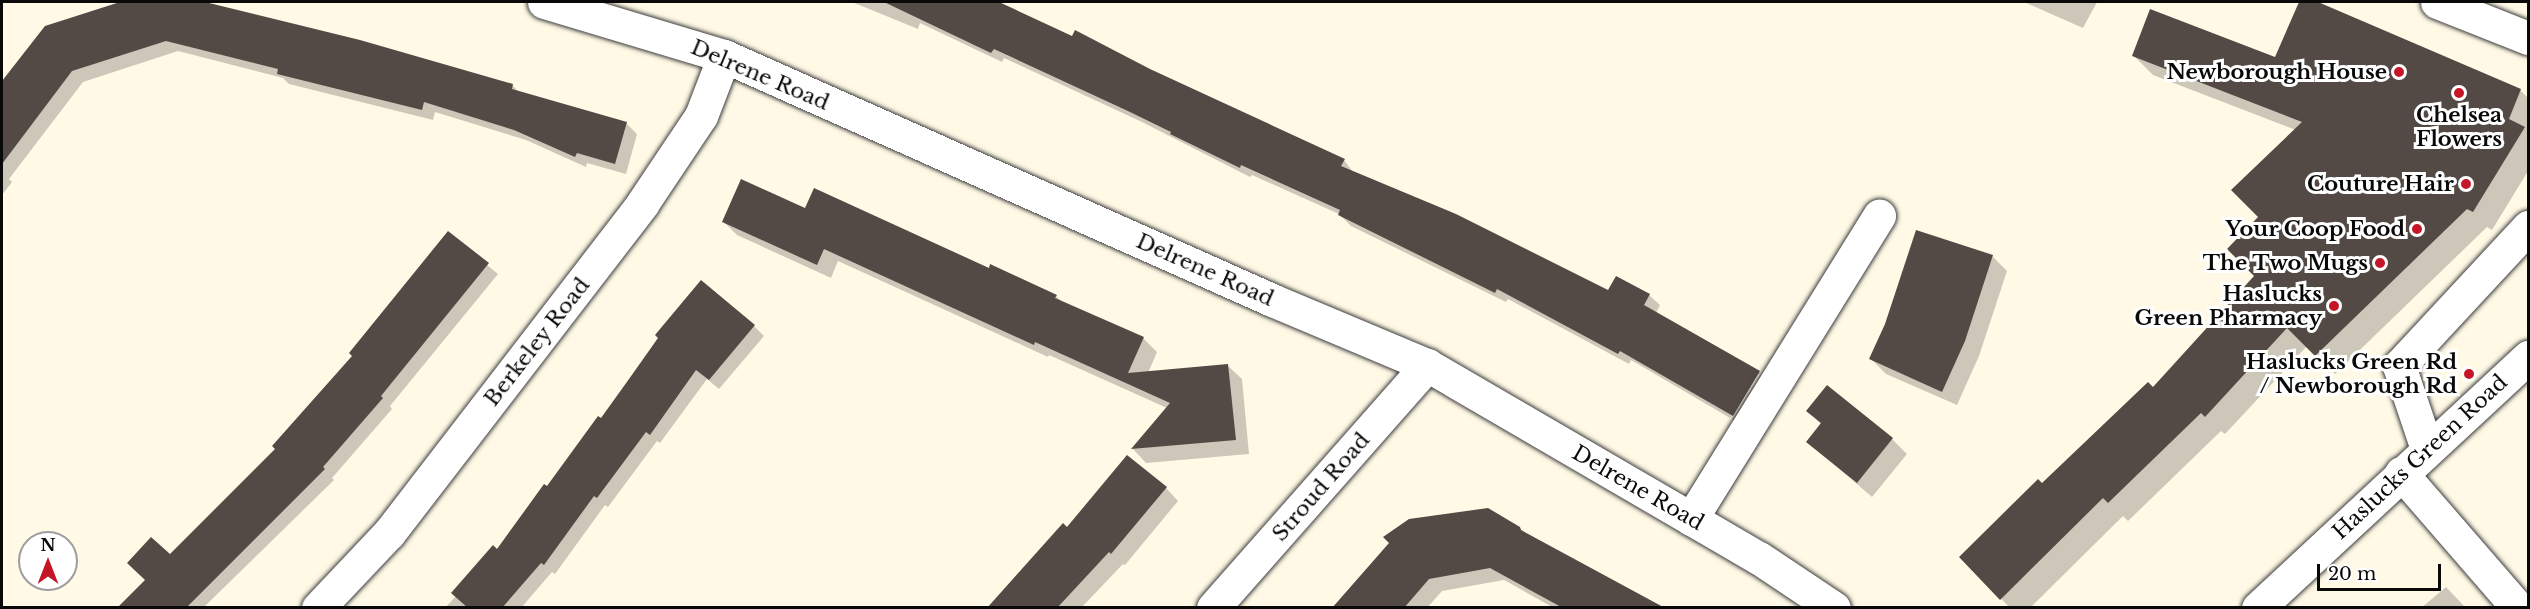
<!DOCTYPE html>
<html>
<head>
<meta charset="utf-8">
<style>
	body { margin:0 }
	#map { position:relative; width:2530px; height:609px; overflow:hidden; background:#fff9e6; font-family:"Libre Baskerville",serif }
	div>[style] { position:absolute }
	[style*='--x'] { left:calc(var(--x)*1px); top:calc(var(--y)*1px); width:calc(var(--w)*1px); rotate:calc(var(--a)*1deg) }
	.shadow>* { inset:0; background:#0003 }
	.building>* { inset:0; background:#534a45 }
	.roads { filter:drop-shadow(0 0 2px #3c3c3c) drop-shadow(0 0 2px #3c3c3c) }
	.minor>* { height:33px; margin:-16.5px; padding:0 16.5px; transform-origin:16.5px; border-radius:16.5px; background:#fff }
	.dots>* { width:16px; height:16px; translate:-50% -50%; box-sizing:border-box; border:3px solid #fff; border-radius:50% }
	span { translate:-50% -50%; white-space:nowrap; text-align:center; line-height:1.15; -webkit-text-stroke:6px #fff; paint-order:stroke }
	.poi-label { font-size:21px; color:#090909; font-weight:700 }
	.right { translate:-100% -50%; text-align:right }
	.street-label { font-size:21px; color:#090909 }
	.frame { position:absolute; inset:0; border:3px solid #090909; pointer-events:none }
	.north { position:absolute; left:18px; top:531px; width:60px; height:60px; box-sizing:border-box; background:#fff; border:2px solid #9d9d9d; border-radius:50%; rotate:0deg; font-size:16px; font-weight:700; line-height:24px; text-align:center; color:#090909 }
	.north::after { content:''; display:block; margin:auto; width:21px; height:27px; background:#c51627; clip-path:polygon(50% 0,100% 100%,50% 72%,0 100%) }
	.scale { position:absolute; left:2317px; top:564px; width:124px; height:27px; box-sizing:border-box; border:3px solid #090909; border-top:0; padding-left:8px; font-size:18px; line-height:21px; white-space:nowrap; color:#090909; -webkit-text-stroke:4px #fff; paint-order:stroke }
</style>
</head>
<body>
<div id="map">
	<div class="shadow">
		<div style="clip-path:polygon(124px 2px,198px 2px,449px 66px,512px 85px,521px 94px,626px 123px,637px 134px,626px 174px,587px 163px,586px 167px,526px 140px,435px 112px,433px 120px,289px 84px,283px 78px,178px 51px,83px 82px,9px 179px,12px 182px,2px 195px,2px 85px,46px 28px)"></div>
		<div style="clip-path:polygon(852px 2px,993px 2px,1344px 160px,1353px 172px,1609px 292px,1649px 295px,1660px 305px,1656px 313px,1761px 374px,1757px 374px,1730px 418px,1631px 360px,1629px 364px,1508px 299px,1506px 302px,1351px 226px,1339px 214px,1252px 175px,1250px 177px,1142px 122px,1004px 58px,1002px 62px,920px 23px,918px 29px)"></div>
		<div style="clip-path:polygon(2024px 2px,2097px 2px,2083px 28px)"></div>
		<div style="clip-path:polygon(2301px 2px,2314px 2px,2520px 90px,2528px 98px,2528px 171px,2492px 230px,2487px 227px,2335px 374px,2307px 346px,2225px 434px,2221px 431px,2128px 521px,2123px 516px,2030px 608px,2010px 608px,1961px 557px,2153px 389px,2256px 276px,2260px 217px,2296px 130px,2153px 75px,2134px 56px,2276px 59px)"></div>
		<div style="clip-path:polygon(806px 210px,989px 270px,1056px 296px,1062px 302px,1143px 338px,1157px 352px,1148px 373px,1228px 366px,1242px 379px,1249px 454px,1146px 463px,1133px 449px,1167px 408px,1049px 355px,1048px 357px,838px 261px,831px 278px,737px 235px,723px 221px)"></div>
		<div style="clip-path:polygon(448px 233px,498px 274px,390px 406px,392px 409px,332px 478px,334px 480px,203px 608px,118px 608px,277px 449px,354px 356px)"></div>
		<div style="clip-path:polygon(1992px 256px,2007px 271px,1979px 356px,1957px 405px,1886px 374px,1871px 359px)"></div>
		<div style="clip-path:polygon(754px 326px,764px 336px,719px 389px,707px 379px,660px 443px,657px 441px,608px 507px,605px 505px,555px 574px,552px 572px,521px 608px,445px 608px,497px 551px,601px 420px)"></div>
		<div style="clip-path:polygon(1761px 374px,1770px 383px,1744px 426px,1732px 419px)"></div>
		<div style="clip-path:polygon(1808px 411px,1892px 439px,1907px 454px,1872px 497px,1808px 442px,1822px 425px)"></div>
		<div style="clip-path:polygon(1166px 488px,1178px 501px,1125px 565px,1123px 564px,1081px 608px,987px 608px,1063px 525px,1067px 529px)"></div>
		<div style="clip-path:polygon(1520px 528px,1526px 535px,1658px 608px,1554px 608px,1504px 580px,1442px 591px,1427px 608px,1332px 608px,1391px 543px)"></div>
		<div style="clip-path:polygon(2446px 587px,2466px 608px,2421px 608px)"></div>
	</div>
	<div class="building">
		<div style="clip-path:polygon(120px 2px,205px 2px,360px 40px,513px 84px,512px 89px,627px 122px,615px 164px,577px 153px,575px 157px,514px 130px,424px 102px,422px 110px,277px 74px,278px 69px,166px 41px,72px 71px,2px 164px,2px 81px,45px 26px)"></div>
		<div style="clip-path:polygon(884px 2px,999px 2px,1072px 36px,1075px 30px,1150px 69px,1345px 159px,1341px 166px,1456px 214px,1608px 290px,1616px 276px,1650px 294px,1644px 305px,1760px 371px,1733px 416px,1620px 351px,1618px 354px,1497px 289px,1495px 293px,1338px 215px,1340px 210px,1241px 165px,1240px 168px,1170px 134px,1171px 132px,1130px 112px,994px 49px,991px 53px)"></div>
		<div style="clip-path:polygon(2299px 2px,2318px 2px,2521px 89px,2509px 119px,2525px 127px,2473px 212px,2467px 209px,2315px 356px,2287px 328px,2205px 417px,2201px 413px,2108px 503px,2103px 498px,2000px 600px,1959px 557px,2038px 479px,2042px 483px,2148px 382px,2153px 387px,2254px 276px,2227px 249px,2258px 217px,2231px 190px,2302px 122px,2132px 56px,2150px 9px,2275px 57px)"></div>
		<div style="clip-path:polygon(741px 179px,805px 208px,814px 188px,989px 268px,990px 264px,1057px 295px,1055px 298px,1144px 337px,1128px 373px,1228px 364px,1236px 440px,1131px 449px,1170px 403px,1035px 342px,1034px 345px,824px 249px,817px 265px,722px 222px)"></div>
		<div style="clip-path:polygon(1916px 230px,1993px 255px,1965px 341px,1942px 392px,1869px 359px,1885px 324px)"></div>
		<div style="clip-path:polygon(448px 231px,489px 263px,381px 396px,383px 398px,323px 467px,325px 469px,186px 608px,117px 608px,145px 580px,127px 563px,151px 537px,170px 554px,275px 449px,272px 446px,352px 356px,349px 353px)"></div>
		<div style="clip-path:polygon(701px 280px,755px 325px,709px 380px,696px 370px,650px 435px,646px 432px,597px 498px,594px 496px,544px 565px,541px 563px,502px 608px,468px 608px,451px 593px,493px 545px,497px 549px,544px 484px,547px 486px,598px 416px,601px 418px,629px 379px,658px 338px,655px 335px)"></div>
		<div style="clip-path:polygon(1827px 385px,1893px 438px,1857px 483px,1806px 442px,1821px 423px,1806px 411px)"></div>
		<div style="clip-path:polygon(1127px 455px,1167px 487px,1111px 554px,1109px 552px,1057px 608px,987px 608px,1063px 523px,1067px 527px)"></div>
		<div style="clip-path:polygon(1488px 508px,1520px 527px,1521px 530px,1665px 608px,1563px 608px,1490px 568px,1429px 579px,1404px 608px,1332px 608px,1389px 543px,1383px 537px,1409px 519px)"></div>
	</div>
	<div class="roads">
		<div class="minor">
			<div style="--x:544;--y:2;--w:188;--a:16.7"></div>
			<div style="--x:724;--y:56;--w:600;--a:24"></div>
			<div style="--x:1272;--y:300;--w:168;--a:22.8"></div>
			<div style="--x:1427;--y:365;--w:384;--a:30.2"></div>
			<div style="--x:1759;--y:558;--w:90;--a:33.7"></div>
			<div style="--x:2437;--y:2;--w:98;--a:21.6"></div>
			<div style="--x:2427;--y:449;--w:88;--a:-108.6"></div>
			<div style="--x:2399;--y:366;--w:190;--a:-47.1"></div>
			<div style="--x:2401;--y:473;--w:179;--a:49.1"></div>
			<div style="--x:1691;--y:519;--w:357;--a:-58.2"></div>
			<div style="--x:318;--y:608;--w:103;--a:-46.6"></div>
			<div style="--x:389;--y:533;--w:415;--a:-52.4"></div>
			<div style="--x:642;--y:204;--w:106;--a:-56.2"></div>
			<div style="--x:701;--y:116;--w:64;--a:-69"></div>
			<div style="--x:1213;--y:608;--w:324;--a:-48.6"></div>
			<div style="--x:2258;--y:608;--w:369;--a:-42.9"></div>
		</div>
	</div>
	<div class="dots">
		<div style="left:2399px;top:72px;background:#c51627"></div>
		<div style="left:2459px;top:93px;background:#c51627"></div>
		<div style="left:2466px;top:184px;background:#c51627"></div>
		<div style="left:2417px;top:229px;background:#c51627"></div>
		<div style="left:2380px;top:263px;background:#c51627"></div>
		<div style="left:2334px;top:306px;background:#c51627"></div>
		<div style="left:2469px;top:374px;background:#c51627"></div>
	</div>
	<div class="poi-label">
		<span class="right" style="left:2387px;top:72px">Newborough House</span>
		<span style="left:2459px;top:127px">Chelsea<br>Flowers</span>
		<span class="right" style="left:2454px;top:184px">Couture Hair</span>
		<span class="right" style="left:2405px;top:229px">Your Coop Food</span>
		<span class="right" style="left:2368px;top:263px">The Two Mugs</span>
		<span class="right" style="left:2322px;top:306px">Haslucks<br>Green Pharmacy</span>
		<span class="right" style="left:2457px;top:374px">Haslucks Green Rd<br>/ Newborough Rd</span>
	</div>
	<div class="street-label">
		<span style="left:760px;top:75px;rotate:23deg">Delrene Road</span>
		<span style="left:1205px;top:270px;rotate:24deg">Delrene Road</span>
		<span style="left:537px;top:342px;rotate:-52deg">Berkeley Road</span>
		<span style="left:2420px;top:457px;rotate:-43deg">Haslucks Green Road</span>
		<span style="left:1321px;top:487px;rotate:-49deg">Stroud Road</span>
		<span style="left:1638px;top:488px;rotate:30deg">Delrene Road</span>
	</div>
	<div class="frame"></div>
	<div class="north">N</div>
	<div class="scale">20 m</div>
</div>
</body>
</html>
